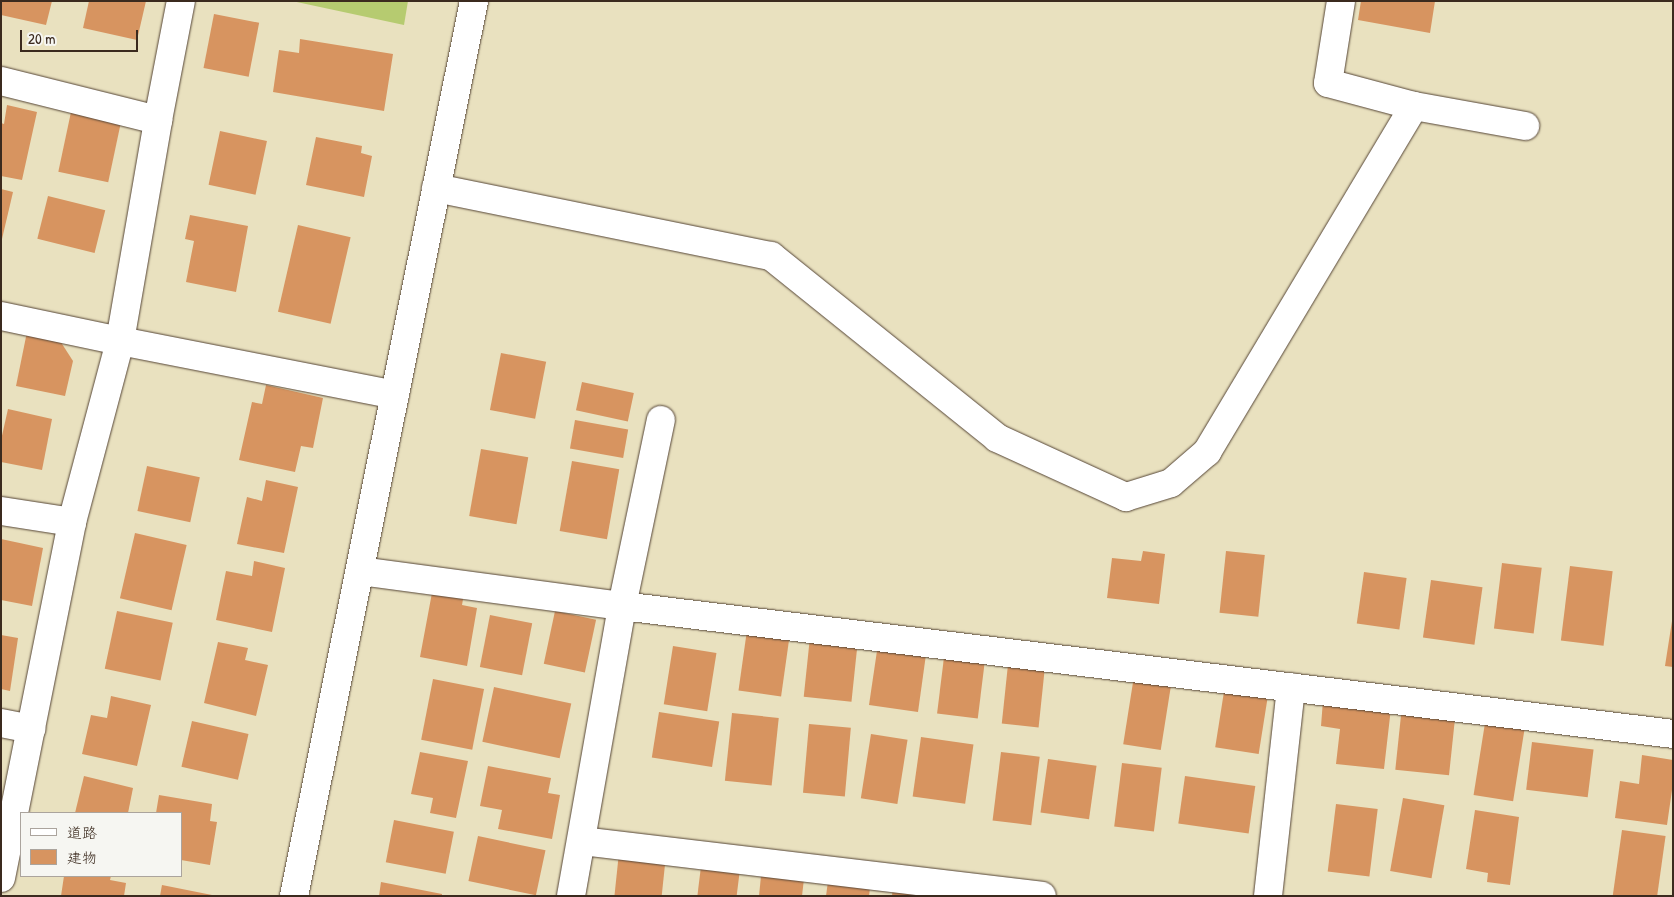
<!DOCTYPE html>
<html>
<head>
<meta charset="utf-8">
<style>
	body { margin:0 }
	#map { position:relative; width:1674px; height:897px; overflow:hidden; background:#e9e1bf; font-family:"Patrick Hand","Klee One",sans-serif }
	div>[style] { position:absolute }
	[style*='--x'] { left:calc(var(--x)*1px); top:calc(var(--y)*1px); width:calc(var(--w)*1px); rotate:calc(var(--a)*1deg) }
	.green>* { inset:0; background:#b6cb70 }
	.building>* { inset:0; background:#d79460; transform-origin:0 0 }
	.roads { filter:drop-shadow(0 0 1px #554536) drop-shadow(0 0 1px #554536) }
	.minor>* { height:28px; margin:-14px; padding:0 14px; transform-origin:14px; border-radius:14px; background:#fff }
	span { translate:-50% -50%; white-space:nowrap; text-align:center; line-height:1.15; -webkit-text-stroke:4px #f6f6f2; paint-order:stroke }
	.frame { position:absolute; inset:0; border:2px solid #3b2a1e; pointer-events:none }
	.legend { position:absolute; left:20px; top:812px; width:162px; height:65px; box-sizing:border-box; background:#f6f6f2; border:1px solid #aba49d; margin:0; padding:6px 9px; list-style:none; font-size:15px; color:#3b2a1e }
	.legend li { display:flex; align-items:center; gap:10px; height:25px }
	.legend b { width:25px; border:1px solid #aba49d }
	.scale { position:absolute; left:20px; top:30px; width:118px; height:22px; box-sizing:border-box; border:2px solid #3b2a1e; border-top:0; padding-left:6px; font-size:15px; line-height:18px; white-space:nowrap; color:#3b2a1e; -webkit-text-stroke:4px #f6f6f2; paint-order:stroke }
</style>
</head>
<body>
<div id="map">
	<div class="green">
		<div style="clip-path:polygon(292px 1px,408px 1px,404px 25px)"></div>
	</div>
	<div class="building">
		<div style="clip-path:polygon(1px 1px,52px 1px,46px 25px,1px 15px)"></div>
		<div style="clip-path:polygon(89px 1px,146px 1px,137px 40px,83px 28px)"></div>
		<div style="clip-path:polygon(1361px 1px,1435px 1px,1430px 33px,1358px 20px)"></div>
		<div style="left:214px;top:14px;width:46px;height:55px;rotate:11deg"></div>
		<div style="clip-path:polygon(300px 39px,393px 54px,384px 111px,273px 92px,279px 50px,299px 53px)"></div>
		<div style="clip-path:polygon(7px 105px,37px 112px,22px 180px,1px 176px,1px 123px,4px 124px)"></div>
		<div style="left:71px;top:112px;width:51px;height:61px;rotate:12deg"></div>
		<div style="left:220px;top:131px;width:48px;height:55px;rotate:12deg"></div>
		<div style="clip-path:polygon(316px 137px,362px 146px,361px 153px,372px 156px,364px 197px,306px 185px)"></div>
		<div style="clip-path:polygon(1px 189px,13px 192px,2px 239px,1px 239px)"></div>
		<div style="left:48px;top:196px;width:59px;height:44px;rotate:14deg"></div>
		<div style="clip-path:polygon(190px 215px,248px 226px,236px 292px,186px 282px,194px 241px,185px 239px)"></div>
		<div style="left:298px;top:225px;width:54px;height:89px;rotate:13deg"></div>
		<div style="clip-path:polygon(28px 327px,55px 333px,73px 361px,65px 396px,16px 386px)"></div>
		<div style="left:501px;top:353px;width:46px;height:58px;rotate:11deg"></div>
		<div style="left:582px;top:382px;width:53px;height:29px;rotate:12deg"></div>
		<div style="clip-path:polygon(266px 385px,323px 398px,313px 448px,301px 446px,295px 472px,239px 460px,252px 402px,262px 404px)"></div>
		<div style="clip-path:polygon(8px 409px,52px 419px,42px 470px,1px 462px,1px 440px)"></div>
		<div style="left:575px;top:420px;width:54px;height:29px;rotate:10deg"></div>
		<div style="left:481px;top:449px;width:48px;height:68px;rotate:10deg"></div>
		<div style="left:572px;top:461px;width:48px;height:71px;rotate:10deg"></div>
		<div style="left:147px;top:466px;width:54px;height:46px;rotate:12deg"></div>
		<div style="clip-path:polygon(266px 480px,298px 487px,284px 553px,237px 544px,247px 497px,262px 501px)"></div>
		<div style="left:135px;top:533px;width:53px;height:67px;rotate:13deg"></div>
		<div style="clip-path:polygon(1px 539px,43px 548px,32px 606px,1px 600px)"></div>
		<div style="clip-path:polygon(1143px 551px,1165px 554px,1159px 604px,1107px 598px,1112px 558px,1141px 561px)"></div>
		<div style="left:1226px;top:551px;width:39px;height:62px;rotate:6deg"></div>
		<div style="clip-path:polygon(254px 561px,285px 568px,272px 632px,216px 620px,226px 571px,252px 576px)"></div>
		<div style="left:1502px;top:563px;width:40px;height:66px;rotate:7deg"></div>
		<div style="left:1570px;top:566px;width:43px;height:75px;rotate:7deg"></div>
		<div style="left:1364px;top:572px;width:43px;height:52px;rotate:8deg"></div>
		<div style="left:1431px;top:580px;width:52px;height:58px;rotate:8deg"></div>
		<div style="clip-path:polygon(434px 582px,465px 588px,462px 605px,477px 608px,467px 666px,420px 657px)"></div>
		<div style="left:117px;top:611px;width:57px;height:59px;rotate:12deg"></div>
		<div style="left:555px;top:611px;width:42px;height:54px;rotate:12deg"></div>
		<div style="left:490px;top:615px;width:43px;height:53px;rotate:11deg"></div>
		<div style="clip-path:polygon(1672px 621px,1673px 622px,1673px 667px,1665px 666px)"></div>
		<div style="left:747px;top:630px;width:43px;height:61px;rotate:8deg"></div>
		<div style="clip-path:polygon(1px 635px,18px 638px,10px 691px,1px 689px)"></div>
		<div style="left:810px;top:637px;width:48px;height:60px;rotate:6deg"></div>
		<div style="clip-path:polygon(928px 640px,918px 712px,869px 705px,878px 644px)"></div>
		<div style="clip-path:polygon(218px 642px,248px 648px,245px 660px,268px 665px,256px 716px,204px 703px)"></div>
		<div style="left:673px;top:646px;width:44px;height:59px;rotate:9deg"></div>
		<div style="left:945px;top:649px;width:41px;height:65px;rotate:7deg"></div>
		<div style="left:1009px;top:655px;width:37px;height:69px;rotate:6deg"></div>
		<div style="left:1134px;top:676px;width:38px;height:69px;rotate:9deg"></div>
		<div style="left:433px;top:679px;width:52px;height:62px;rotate:11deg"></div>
		<div style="left:1226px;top:679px;width:44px;height:69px;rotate:9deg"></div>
		<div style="left:494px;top:687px;width:79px;height:56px;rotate:12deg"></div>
		<div style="clip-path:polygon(111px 696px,151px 705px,137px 766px,82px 754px,91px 715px,107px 718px)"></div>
		<div style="clip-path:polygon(1323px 700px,1391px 708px,1384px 769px,1336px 764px,1340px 729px,1321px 726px)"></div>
		<div style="left:1402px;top:706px;width:54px;height:64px;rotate:6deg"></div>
		<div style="left:659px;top:712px;width:61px;height:46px;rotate:9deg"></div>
		<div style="left:732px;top:713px;width:47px;height:68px;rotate:6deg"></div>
		<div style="left:192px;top:721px;width:58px;height:47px;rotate:13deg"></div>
		<div style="left:1485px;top:723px;width:40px;height:73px;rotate:9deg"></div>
		<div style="left:809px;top:724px;width:42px;height:69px;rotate:5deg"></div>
		<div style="left:871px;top:734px;width:37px;height:65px;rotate:9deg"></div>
		<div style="left:921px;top:737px;width:53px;height:60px;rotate:8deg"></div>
		<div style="left:1532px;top:742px;width:62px;height:48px;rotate:7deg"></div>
		<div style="clip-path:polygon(420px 752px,468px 761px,456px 818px,430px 813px,433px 798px,411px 794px)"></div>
		<div style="left:1001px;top:752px;width:39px;height:69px;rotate:7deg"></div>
		<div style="clip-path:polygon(1642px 755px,1673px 760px,1673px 783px,1667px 825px,1615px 818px,1620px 781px,1639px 784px)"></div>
		<div style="left:1048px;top:759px;width:49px;height:54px;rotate:8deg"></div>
		<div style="left:1122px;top:763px;width:40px;height:64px;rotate:7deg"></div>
		<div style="clip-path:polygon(488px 766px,551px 778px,548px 793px,560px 795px,552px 839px,498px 829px,502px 810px,480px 806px)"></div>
		<div style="clip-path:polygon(84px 776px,133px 788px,128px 813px,75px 813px)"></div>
		<div style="left:1185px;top:776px;width:71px;height:48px;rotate:8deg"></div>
		<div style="clip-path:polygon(159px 795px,212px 804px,210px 821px,217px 822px,210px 865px,181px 860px,181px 813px,156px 813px)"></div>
		<div style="left:1403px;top:798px;width:42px;height:74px;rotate:10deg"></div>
		<div style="left:1336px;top:804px;width:42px;height:68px;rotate:7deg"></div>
		<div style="clip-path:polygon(1475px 810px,1519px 817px,1510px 885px,1487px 882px,1488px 873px,1466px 869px)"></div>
		<div style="left:394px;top:820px;width:61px;height:43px;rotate:11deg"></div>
		<div style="left:1622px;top:830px;width:44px;height:66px;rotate:8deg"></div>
		<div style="left:478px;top:836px;width:69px;height:46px;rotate:12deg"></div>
		<div style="left:620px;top:843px;width:47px;height:53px;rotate:6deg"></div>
		<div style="left:703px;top:850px;width:39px;height:46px;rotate:7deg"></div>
		<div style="clip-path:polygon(762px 866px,805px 870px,802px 896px,759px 896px)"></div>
		<div style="clip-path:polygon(829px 874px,871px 879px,869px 896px,826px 896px)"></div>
		<div style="clip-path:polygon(64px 876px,111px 876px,110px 880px,126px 883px,124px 896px,61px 896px)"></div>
		<div style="clip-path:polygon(381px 882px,442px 894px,442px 896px,379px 896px)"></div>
		<div style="clip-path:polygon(162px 885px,212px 895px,212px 896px,160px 896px)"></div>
		<div style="clip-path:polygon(893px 885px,931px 896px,892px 896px)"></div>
	</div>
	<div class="roads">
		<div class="minor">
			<div style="--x:1341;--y:1;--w:83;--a:99"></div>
			<div style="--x:1328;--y:83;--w:89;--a:15"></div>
			<div style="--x:1414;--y:106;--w:113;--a:10.2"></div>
			<div style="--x:1;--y:81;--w:162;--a:14"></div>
			<div style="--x:436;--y:188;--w:342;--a:11.5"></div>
			<div style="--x:771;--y:256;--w:290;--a:38.8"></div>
			<div style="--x:997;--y:438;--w:142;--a:24.6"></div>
			<div style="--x:1126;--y:497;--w:47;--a:-17.3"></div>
			<div style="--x:1171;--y:483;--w:48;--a:-40.7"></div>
			<div style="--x:1207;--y:452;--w:403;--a:-59.1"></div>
			<div style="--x:1;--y:316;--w:122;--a:11.9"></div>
			<div style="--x:120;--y:341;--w:280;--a:11.1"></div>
			<div style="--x:1;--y:511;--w:72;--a:8.8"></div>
			<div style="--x:360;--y:571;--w:264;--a:7.6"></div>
			<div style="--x:622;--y:606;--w:1059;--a:6.94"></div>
			<div style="--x:1;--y:723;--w:31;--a:11"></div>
			<div style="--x:582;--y:841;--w:463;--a:6.8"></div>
			<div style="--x:1;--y:878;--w:363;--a:-78.7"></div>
			<div style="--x:72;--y:522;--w:187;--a:-75.1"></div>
			<div style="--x:120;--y:341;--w:224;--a:-80.2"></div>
			<div style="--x:158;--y:120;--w:121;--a:-79.1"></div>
			<div style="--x:294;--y:896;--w:913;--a:-78.63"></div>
			<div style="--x:571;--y:896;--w:294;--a:-80"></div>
			<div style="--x:622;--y:606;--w:190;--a:-78.2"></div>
			<div style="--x:1268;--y:896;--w:210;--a:-83.7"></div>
		</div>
	</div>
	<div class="frame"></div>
	<ul class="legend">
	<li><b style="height:6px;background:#fff"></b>道路</li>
	<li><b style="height:14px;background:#d79460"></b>建物</li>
	</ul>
	<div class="scale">20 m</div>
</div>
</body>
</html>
